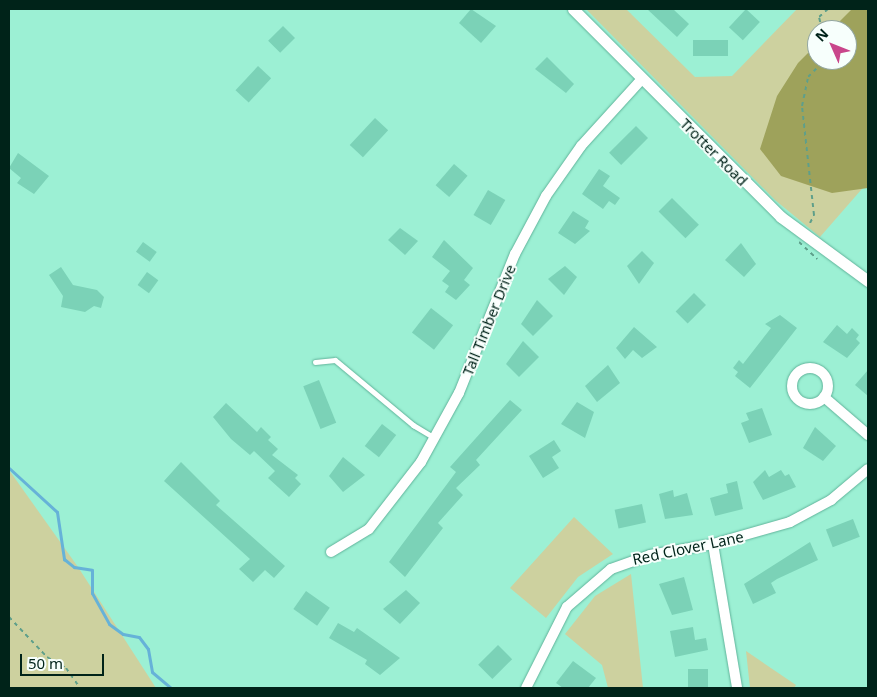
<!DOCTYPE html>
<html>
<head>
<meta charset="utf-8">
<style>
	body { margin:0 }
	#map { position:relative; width:877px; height:697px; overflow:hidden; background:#9cf0d4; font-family:"Noto Sans",sans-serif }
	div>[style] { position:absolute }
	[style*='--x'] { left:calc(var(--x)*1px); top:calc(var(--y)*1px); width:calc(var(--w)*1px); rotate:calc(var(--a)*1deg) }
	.green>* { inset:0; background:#cdd19f }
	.forest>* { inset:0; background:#9ea25b }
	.stream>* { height:3px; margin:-1.5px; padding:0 1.5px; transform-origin:1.5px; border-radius:1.5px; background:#66b2d8 }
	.building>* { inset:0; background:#7bd2b7; transform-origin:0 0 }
	.path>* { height:2px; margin-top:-1px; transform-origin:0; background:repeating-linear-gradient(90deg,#5e9f8a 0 4px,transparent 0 8px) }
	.roads { filter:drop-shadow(0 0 1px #60b39a) drop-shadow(0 0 1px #60b39a) }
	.service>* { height:5px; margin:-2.5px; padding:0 2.5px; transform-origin:2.5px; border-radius:2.5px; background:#fff }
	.minor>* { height:10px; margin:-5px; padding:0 5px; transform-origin:5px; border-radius:5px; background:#fff }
	.minor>.ring { margin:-5px; padding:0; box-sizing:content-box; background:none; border:10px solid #fff; border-radius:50% }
	.tertiary>* { height:11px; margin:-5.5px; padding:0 5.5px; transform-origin:5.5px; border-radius:5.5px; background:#fff }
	span { translate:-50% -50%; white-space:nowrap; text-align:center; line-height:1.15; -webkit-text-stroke:4px #f7fffc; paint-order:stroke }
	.street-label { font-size:15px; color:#002319 }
	.frame { position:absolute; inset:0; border:10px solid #002319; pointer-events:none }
	.north { position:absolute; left:807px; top:20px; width:50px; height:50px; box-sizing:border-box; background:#f7fffc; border:1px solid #94a7a1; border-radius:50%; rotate:314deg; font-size:14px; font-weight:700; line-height:20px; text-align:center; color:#002319 }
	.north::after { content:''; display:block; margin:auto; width:18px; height:22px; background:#c9468b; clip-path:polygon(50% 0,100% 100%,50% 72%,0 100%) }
	.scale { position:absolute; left:20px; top:654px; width:84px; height:22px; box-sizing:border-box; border:2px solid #002319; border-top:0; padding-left:6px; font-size:15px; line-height:18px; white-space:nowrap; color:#002319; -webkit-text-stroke:4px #f7fffc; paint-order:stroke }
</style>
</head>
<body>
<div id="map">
	<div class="green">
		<div style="clip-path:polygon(evenodd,586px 9px,626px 9px,695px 77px,732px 76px,797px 9px,868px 9px,868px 182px,820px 237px,775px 200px,586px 9px,817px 30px,847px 30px,847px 60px,817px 60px,817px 30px)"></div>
		<div style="clip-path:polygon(9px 470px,78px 567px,156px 688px,9px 688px)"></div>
		<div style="clip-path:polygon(574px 517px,613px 554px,578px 577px,546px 618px,510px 588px)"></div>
		<div style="clip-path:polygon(631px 574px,643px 688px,608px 688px,602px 665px,565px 634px,595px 596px)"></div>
		<div style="clip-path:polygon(746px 651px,796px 685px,794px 688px,750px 688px)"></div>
	</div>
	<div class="forest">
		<div style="clip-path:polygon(852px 9px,868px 9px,868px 188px,832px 193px,781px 176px,760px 149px,777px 96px,798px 63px,817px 44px,817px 60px,847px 60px,847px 30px,831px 30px)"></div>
	</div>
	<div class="stream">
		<div style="--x:9;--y:468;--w:65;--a:42.5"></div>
		<div style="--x:57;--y:512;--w:48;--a:81.5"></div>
		<div style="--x:64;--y:559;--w:13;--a:39"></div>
		<div style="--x:74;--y:567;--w:18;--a:9"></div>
		<div style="--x:92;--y:570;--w:23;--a:90"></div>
		<div style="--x:92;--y:593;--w:35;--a:61"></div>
		<div style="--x:109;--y:624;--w:17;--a:36"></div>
		<div style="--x:123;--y:634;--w:16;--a:11"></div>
		<div style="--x:139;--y:637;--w:15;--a:53"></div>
		<div style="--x:148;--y:649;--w:23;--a:80"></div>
		<div style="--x:152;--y:672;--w:25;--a:40"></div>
	</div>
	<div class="building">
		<div style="clip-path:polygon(471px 9px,496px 26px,481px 43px,459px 23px)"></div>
		<div style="clip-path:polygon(647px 9px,673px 9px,689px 24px,677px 37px)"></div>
		<div style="left:746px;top:9px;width:19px;height:25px;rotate:43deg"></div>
		<div style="left:283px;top:26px;width:17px;height:21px;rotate:45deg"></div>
		<div style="left:728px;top:40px;width:16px;height:35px;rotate:90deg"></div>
		<div style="clip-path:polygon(547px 57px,574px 84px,566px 93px,535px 69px)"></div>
		<div style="left:258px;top:66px;width:18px;height:33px;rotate:43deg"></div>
		<div style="left:375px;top:118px;width:18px;height:37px;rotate:43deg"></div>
		<div style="left:636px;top:126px;width:17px;height:38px;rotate:45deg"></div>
		<div style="clip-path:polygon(18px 153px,49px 176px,34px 194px,17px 183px,21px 178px,9px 168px)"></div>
		<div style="left:454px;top:164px;width:18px;height:28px;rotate:41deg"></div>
		<div style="clip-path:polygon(599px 169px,610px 176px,603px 186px,620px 198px,615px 205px,609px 201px,603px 209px,582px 194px)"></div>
		<div style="left:488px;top:190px;width:20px;height:29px;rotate:30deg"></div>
		<div style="left:672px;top:198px;width:38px;height:19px;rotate:45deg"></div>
		<div style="clip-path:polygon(573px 211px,589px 221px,585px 228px,590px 231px,575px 244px,558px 233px)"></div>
		<div style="clip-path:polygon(400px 228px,418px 241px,405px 255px,388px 240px)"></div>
		<div style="clip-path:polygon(444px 240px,473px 268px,464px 280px,470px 285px,456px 300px,445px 292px,449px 286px,442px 281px,450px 271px,432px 257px)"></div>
		<div style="left:143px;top:242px;width:17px;height:12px;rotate:36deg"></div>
		<div style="clip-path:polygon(741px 243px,756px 264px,744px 277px,725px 260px)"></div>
		<div style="clip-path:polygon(642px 251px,654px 263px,639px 284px,627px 266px)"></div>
		<div style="clip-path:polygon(565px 266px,577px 277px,564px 295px,548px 279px)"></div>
		<div style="clip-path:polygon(61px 267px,73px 285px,97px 290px,104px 297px,101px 308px,94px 306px,85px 312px,61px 307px,63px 296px,49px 275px)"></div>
		<div style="left:147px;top:272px;width:14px;height:16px;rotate:36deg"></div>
		<div style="left:694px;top:293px;width:17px;height:26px;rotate:45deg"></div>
		<div style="clip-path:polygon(537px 300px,553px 316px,533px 336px,521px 324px)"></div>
		<div style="left:431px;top:308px;width:28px;height:31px;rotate:38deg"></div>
		<div style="clip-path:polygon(780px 315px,797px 328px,750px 388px,735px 376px,738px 372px,733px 368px,739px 360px,743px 364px,771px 328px,765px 324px)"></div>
		<div style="clip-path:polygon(837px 325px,847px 334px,852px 328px,859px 335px,856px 339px,860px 343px,847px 358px,823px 342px)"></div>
		<div style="clip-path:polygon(634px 327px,657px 347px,642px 358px,633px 350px,625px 359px,616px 348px)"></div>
		<div style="clip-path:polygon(523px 341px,539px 357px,519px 377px,506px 364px)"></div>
		<div style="clip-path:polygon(608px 365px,620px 383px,597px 402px,585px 386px)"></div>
		<div style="clip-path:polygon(868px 370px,868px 396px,855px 385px)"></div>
		<div style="left:319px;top:380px;width:46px;height:17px;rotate:68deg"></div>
		<div style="clip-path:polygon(510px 400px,522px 410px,476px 460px,480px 465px,456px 488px,463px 495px,438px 523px,443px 528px,405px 577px,389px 562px,456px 472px,450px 467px)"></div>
		<div style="clip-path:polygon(577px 402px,594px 412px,585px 438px,561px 424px)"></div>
		<div style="clip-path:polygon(226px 403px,257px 432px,261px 427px,271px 437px,268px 440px,278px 449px,272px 455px,298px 475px,295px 478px,301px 484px,289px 497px,268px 478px,275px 471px,254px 451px,250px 455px,231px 439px,213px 417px)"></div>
		<div style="clip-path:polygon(762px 408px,772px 435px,749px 443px,741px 423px,749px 420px,746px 413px)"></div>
		<div style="left:382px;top:424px;width:18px;height:28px;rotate:38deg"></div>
		<div style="clip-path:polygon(815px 427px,836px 446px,823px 461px,803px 448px)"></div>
		<div style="clip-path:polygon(554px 440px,561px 451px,552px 457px,559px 468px,543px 478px,529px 456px)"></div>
		<div style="clip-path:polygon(343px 457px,365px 475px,343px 492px,329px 476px)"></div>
		<div style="clip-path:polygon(181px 462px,220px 501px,216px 505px,285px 566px,274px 578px,265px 570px,253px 582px,239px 569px,250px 559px,164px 481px)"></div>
		<div style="clip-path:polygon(765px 470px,769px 477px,781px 470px,785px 476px,789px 474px,796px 487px,763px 500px,753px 482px)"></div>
		<div style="clip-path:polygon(737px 481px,743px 509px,715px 516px,710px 498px,728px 493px,726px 484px)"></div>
		<div style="clip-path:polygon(673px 490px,674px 497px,687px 493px,693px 515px,665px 519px,659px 494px)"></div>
		<div style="left:642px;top:504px;width:19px;height:28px;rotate:78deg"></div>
		<div style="left:853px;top:519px;width:19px;height:29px;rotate:69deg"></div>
		<div style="clip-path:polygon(810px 542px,818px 560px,777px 579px,771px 583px,776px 593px,753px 604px,744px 584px)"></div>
		<div style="clip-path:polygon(684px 577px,693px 610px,672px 615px,659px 584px)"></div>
		<div style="clip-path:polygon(406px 590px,420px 603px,400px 624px,383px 609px)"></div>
		<div style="left:306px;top:591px;width:29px;height:22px;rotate:35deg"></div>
		<div style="clip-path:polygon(338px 623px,354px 632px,357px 628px,400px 658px,380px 675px,365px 664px,367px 660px,329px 638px)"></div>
		<div style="clip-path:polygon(693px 627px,695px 640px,706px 638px,708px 650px,675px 657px,670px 631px)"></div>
		<div style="left:498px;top:645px;width:20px;height:28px;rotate:45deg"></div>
		<div style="clip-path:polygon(573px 661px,596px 678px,588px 688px,563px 688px,556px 683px)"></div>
		<div style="left:688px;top:669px;width:20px;height:19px"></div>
	</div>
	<div class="path">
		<div style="--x:822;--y:30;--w:13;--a:-103"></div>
		<div style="--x:819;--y:17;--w:12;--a:-42"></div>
		<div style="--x:810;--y:223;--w:9;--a:-63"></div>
		<div style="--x:814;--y:215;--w:110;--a:-96.3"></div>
		<div style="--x:802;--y:106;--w:30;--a:-78"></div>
		<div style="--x:808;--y:77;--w:24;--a:-45"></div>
		<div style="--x:799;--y:242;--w:25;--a:43"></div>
		<div style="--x:9;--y:617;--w:55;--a:46.5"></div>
		<div style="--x:47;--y:657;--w:22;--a:30"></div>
		<div style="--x:66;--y:668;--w:24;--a:55"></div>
	</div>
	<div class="roads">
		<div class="service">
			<div style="--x:315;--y:362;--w:20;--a:-6"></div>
			<div style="--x:335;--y:360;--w:102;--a:39.8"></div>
			<div style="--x:413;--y:425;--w:26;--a:31"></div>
		</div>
		<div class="minor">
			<div class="ring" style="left:792px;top:368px;width:26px;height:26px"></div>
			<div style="--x:824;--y:397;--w:58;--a:40.8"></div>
			<div style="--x:713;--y:544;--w:146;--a:80.5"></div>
			<div style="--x:331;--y:552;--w:44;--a:-31.2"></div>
			<div style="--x:369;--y:529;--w:85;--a:-52.2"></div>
			<div style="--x:421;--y:462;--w:79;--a:-61.2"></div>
			<div style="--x:459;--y:393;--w:150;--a:-68.1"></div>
			<div style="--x:515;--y:254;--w:66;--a:-61.9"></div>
			<div style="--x:546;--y:196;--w:61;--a:-55"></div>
			<div style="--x:581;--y:146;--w:91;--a:-47.7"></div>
			<div style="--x:526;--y:688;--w:91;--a:-63.2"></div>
			<div style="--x:567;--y:607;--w:58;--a:-40.8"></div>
			<div style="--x:611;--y:569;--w:41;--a:-19.7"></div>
			<div style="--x:650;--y:555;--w:64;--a:-9.9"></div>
			<div style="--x:713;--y:544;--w:80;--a:-15.9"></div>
			<div style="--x:790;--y:522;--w:47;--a:-28.2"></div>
			<div style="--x:831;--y:500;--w:48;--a:-40"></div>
		</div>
		<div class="tertiary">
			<div style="--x:573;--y:9;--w:294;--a:45"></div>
			<div style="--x:781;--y:217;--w:108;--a:36.3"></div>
		</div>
	</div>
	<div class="street-label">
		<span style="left:714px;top:152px;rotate:45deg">Trotter Road</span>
		<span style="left:489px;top:320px;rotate:-68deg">Tall Timber Drive</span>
		<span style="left:688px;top:548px;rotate:-12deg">Red Clover Lane</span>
	</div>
	<div class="frame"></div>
	<div class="north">N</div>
	<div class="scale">50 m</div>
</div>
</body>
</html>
